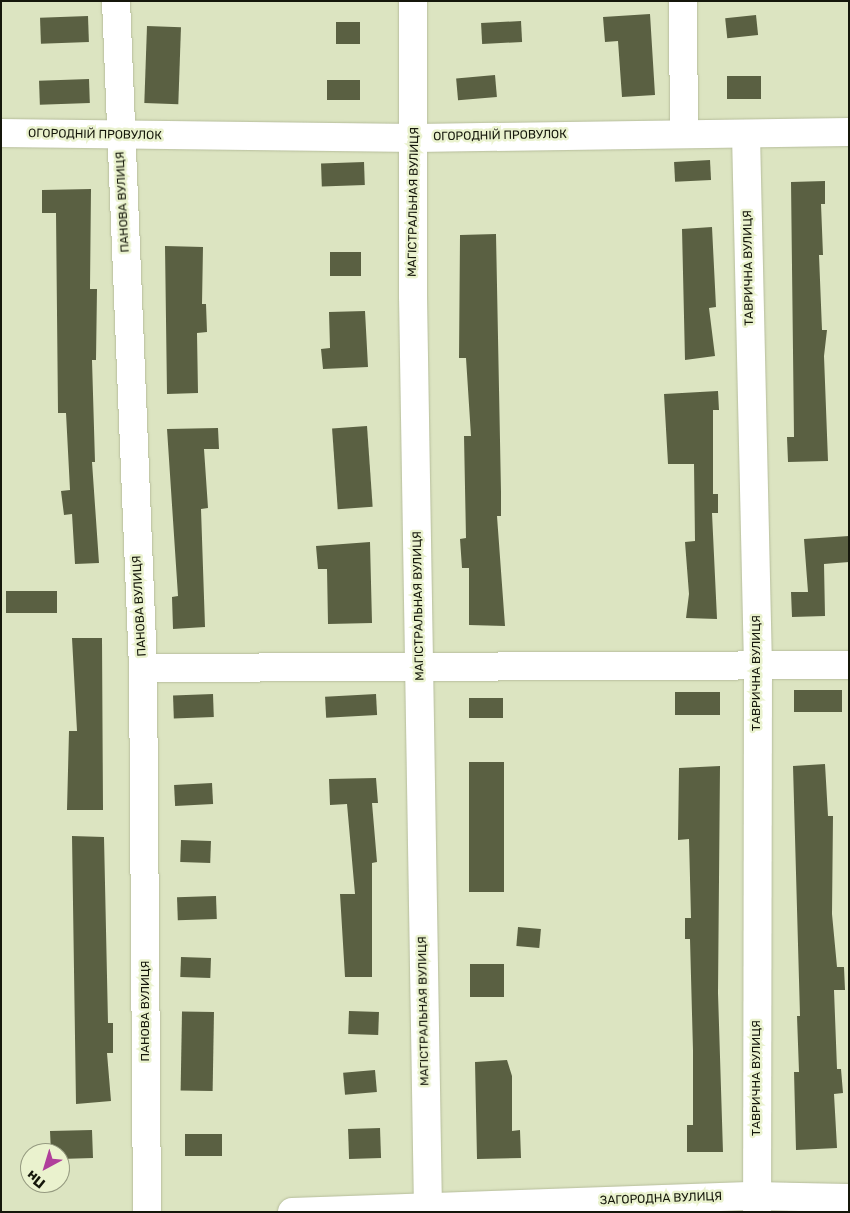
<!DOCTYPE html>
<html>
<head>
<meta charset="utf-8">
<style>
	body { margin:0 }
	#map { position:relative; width:850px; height:1213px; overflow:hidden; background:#dce4c1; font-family:Rubik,sans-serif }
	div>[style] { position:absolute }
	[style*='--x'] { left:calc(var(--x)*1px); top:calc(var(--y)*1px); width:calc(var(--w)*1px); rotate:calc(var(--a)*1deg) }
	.building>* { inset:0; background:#5a6042; transform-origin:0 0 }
	.roads { filter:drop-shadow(0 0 1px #b6bd9b) drop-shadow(0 0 1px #b6bd9b) }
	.minor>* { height:28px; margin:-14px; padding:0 14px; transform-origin:14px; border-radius:14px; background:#fff }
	span { translate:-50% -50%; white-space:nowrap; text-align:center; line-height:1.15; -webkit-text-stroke:5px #eaf2ce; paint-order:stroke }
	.street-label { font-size:12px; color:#15170b }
	.frame { position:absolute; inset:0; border:2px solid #15170b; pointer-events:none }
	.north { position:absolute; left:20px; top:1143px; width:50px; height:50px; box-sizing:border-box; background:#eaf2ce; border:1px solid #959a80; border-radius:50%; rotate:219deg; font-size:14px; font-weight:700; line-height:20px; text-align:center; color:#15170b }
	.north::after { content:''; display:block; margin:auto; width:18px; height:22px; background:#b03f9b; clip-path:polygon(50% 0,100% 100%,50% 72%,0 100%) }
</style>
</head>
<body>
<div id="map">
	<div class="building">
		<div style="clip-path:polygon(650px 14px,655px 95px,622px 97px,618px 41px,605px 42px,603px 17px)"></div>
		<div style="left:756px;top:15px;width:20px;height:31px;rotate:84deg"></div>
		<div style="left:88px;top:16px;width:26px;height:48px;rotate:88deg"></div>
		<div style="left:521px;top:21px;width:21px;height:40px;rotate:87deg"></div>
		<div style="left:336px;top:22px;width:24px;height:22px"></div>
		<div style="left:147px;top:26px;width:34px;height:77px;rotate:2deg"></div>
		<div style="left:495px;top:75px;width:22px;height:39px;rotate:85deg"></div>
		<div style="left:761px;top:76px;width:23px;height:34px;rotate:90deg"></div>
		<div style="left:89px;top:79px;width:24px;height:50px;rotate:88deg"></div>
		<div style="left:327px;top:80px;width:33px;height:20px"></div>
		<div style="left:710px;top:160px;width:20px;height:36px;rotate:87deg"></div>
		<div style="left:364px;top:162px;width:23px;height:43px;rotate:88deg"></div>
		<div style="clip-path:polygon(825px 181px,825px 204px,821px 204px,823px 255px,819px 255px,822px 330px,827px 330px,824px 356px,828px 461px,788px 462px,787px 437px,794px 437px,791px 182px)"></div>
		<div style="clip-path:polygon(91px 189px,90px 289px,97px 289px,96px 360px,92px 360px,95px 462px,92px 462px,99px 563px,75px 564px,72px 514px,64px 515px,61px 491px,70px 490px,66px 413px,58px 413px,56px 213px,42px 213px,42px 190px)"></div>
		<div style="clip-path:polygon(712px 227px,716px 307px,709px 308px,715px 356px,685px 360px,682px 229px)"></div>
		<div style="clip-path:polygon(496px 234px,501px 492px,501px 516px,497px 516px,505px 626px,469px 625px,469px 568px,462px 568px,460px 539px,466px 538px,464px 436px,471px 436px,466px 358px,459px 358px,460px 235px)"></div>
		<div style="clip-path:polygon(165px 246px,203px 247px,202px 304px,206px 304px,207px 332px,197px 333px,198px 393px,167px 394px)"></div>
		<div style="left:330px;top:252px;width:31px;height:24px"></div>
		<div style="clip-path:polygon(365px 311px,368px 367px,323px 369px,321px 349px,330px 348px,329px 312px)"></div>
		<div style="clip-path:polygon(718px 391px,719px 410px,713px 410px,713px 494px,718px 494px,718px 513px,712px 513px,717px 619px,686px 618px,689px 594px,685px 542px,695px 541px,694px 464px,668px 464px,664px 394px)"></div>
		<div style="left:367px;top:426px;width:81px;height:35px;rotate:86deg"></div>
		<div style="clip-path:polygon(218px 428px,219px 449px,204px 449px,208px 508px,201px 509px,205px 627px,173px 629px,172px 597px,178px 596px,167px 429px)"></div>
		<div style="clip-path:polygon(849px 536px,849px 562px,824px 564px,825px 616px,792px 617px,791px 592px,808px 592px,804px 539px)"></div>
		<div style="clip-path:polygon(370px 542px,372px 623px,328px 624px,327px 569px,318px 569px,316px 546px)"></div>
		<div style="left:6px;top:591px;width:51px;height:22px"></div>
		<div style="clip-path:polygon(72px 638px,102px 638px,103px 810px,67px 810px,69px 731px,77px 731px)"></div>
		<div style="left:842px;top:690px;width:22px;height:48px;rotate:90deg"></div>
		<div style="left:675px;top:692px;width:45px;height:23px"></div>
		<div style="left:213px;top:694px;width:23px;height:40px;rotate:88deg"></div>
		<div style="left:376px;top:694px;width:21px;height:51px;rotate:87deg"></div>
		<div style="left:469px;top:698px;width:34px;height:20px"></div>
		<div style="left:504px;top:762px;width:130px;height:35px;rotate:90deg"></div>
		<div style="clip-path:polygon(825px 764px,828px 816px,833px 816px,832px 914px,837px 967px,844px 967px,845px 990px,834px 990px,837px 1069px,841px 1069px,843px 1093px,834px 1094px,837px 1148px,796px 1150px,794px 1072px,799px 1072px,797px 1016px,800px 1016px,793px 766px)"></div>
		<div style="clip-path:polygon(720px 766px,718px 993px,723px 1152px,687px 1152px,687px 1125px,693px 1125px,693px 1051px,690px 939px,685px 939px,685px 918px,691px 918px,689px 839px,678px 840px,679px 768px)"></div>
		<div style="clip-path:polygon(376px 778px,378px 803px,372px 803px,377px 862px,372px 863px,372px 977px,345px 977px,340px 894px,355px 894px,347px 804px,330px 805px,329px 779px)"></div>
		<div style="left:212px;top:783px;width:21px;height:38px;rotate:87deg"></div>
		<div style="clip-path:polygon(72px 836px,104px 837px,108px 1023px,113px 1023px,113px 1053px,107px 1053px,111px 1101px,76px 1104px)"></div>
		<div style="left:181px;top:840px;width:30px;height:22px;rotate:2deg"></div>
		<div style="left:216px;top:896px;width:23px;height:39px;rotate:88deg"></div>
		<div style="left:518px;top:927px;width:23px;height:19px;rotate:5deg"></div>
		<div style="left:181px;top:957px;width:30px;height:20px;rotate:2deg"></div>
		<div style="left:470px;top:964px;width:34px;height:33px"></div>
		<div style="left:349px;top:1011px;width:30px;height:23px;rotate:2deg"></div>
		<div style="left:214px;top:1012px;width:79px;height:32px;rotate:91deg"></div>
		<div style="clip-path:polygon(507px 1060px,512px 1076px,512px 1131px,520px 1130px,521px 1158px,477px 1159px,475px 1062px)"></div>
		<div style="left:375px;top:1070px;width:22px;height:32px;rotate:85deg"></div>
		<div style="left:380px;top:1128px;width:30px;height:32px;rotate:88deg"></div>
		<div style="clip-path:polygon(92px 1130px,93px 1158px,60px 1159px,60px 1153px,51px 1153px,50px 1131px)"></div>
		<div style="left:185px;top:1134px;width:37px;height:22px"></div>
	</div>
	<div class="roads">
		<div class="minor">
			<div style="--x:116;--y:1;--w:668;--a:87.68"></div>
			<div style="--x:143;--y:668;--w:544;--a:89.58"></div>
			<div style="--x:413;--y:1;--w:295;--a:90"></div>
			<div style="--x:413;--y:296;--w:916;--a:89.06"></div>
			<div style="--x:683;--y:1;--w:131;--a:89.6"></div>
			<div style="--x:1;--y:133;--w:415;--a:0.7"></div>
			<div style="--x:416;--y:138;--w:433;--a:-0.8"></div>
			<div style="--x:746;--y:134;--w:532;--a:88.71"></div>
			<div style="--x:758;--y:666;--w:546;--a:90.1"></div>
			<div style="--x:143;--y:668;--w:706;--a:-0.24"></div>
			<div style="--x:292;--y:1212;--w:464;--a:-2"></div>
			<div style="--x:756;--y:1196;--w:93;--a:1.2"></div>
		</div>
	</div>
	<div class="street-label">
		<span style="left:95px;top:135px;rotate:1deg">ОГОРОДНІЙ ПРОВУЛОК</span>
		<span style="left:500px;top:136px;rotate:-1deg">ОГОРОДНІЙ ПРОВУЛОК</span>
		<span style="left:123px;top:202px;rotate:-93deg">ПАНОВА ВУЛИЦЯ</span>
		<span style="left:414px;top:202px;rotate:-89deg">МАГІСТРАЛЬНАЯ ВУЛИЦЯ</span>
		<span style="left:749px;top:268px;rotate:-91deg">ТАВРИЧНА ВУЛИЦЯ</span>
		<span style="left:140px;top:606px;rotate:-93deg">ПАНОВА ВУЛИЦЯ</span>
		<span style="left:419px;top:606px;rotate:-91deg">МАГІСТРАЛЬНАЯ ВУЛИЦЯ</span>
		<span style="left:757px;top:673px;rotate:-90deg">ТАВРИЧНА ВУЛИЦЯ</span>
		<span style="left:146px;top:1011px;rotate:-90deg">ПАНОВА ВУЛИЦЯ</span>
		<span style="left:424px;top:1011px;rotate:-91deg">МАГІСТРАЛЬНАЯ ВУЛИЦЯ</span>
		<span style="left:757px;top:1078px;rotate:-90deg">ТАВРИЧНА ВУЛИЦЯ</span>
		<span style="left:661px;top:1199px;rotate:-2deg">ЗАГОРОДНА ВУЛИЦЯ</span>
	</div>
	<div class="frame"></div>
	<div class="north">Пн</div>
</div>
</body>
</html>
